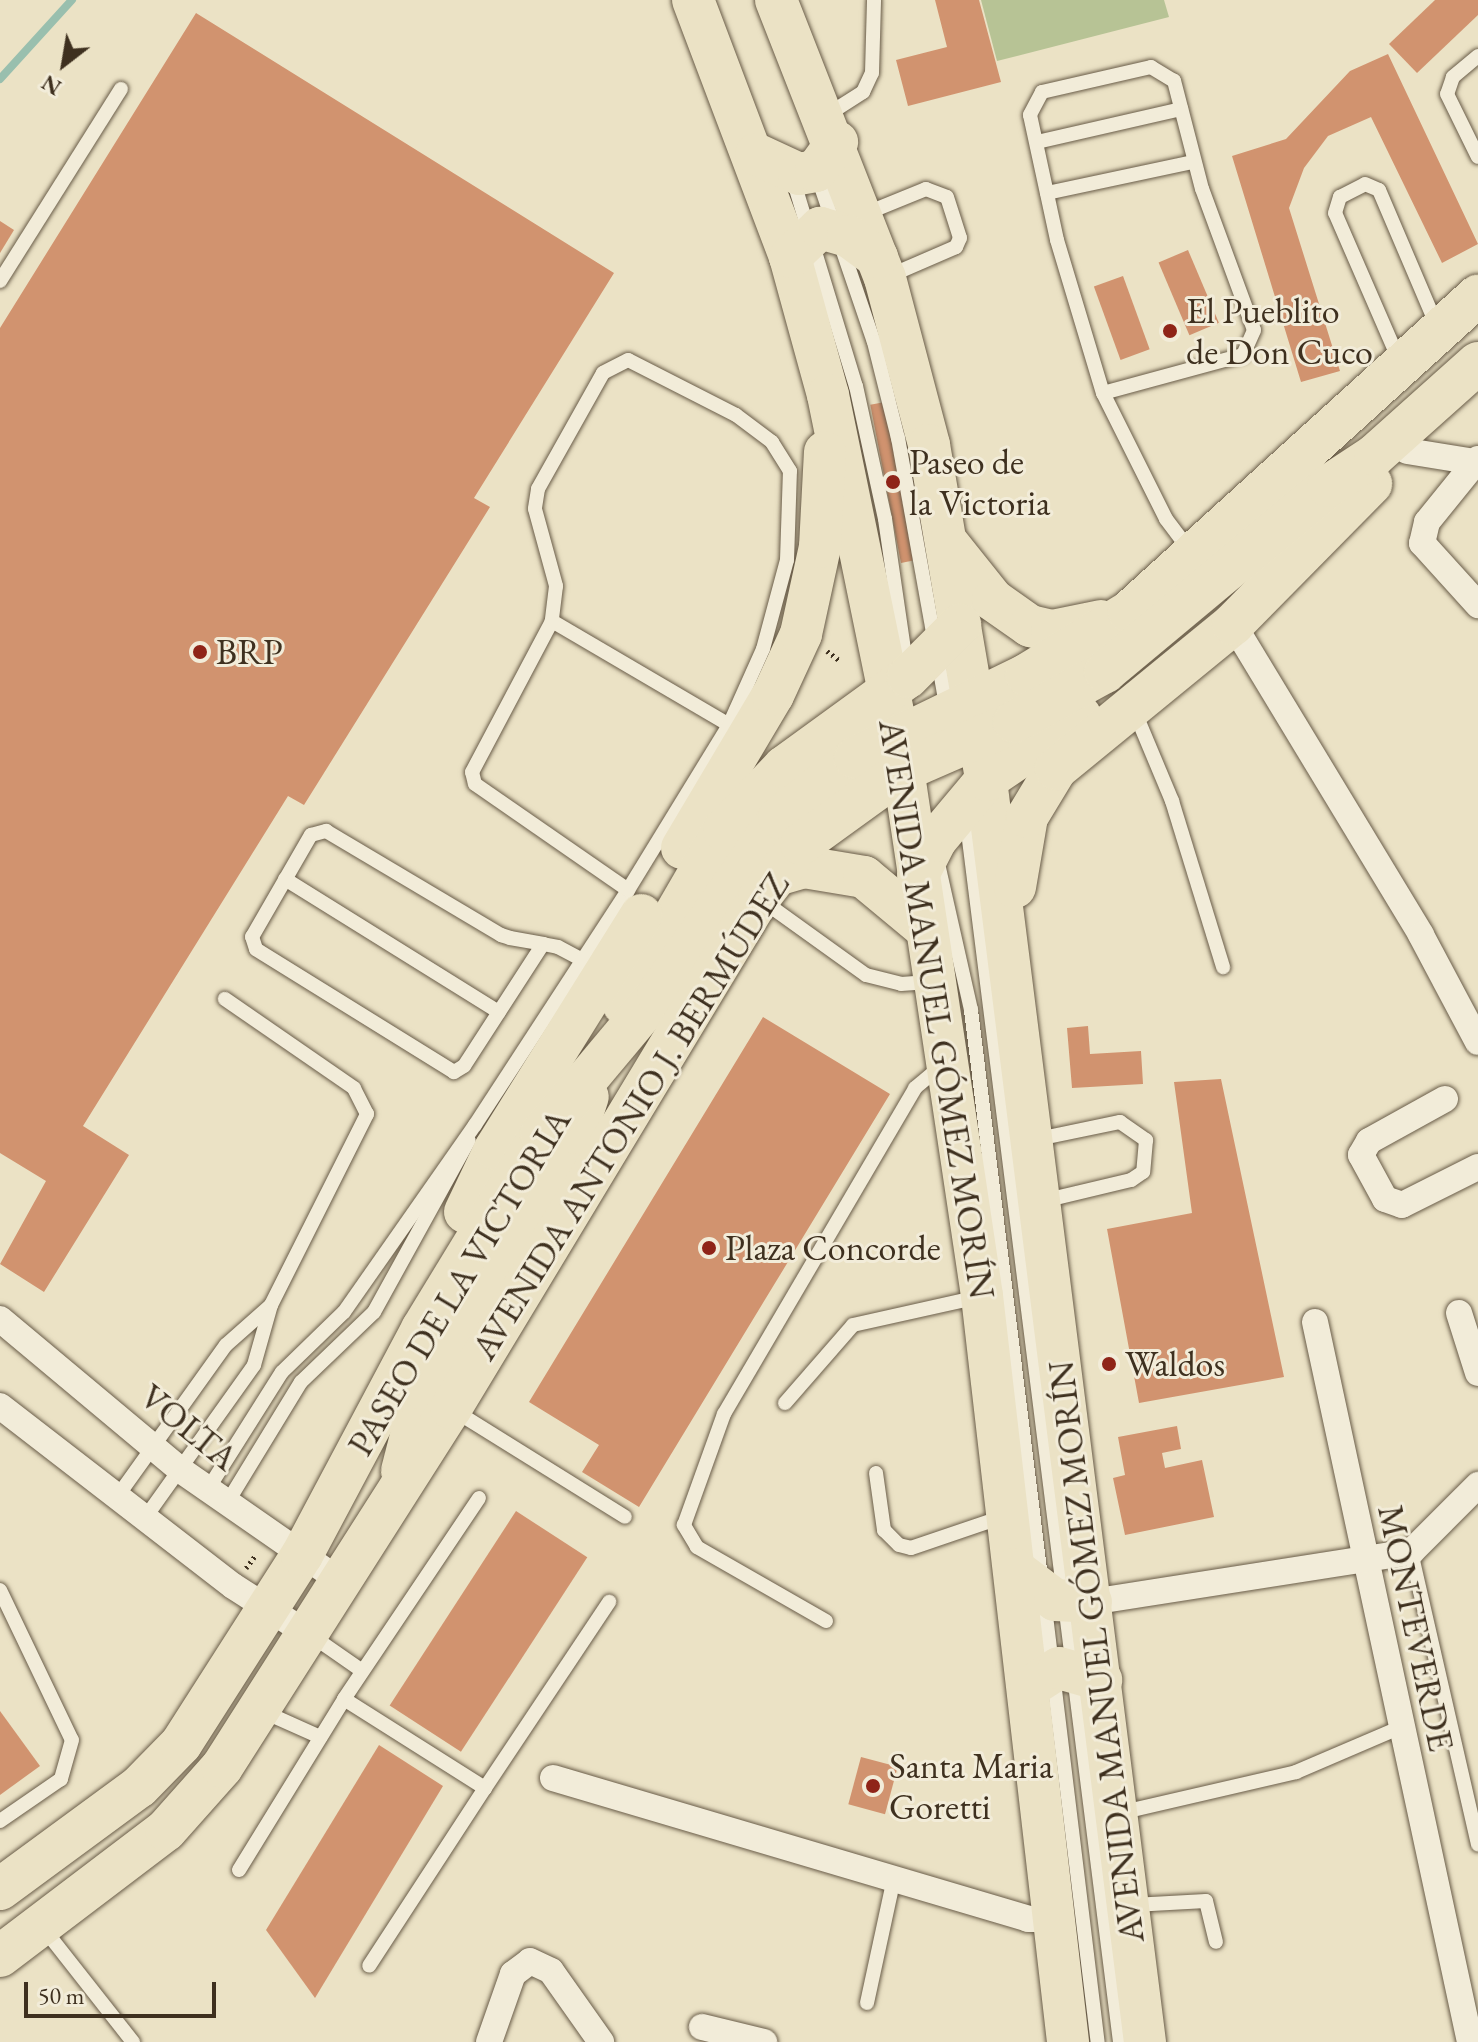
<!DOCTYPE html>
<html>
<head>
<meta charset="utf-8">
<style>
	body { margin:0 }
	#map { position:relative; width:1478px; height:2042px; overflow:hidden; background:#ebe2c5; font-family:"EB Garamond",serif }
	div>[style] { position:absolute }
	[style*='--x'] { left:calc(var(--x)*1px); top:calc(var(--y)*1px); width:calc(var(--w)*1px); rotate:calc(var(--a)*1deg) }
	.green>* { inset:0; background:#b7c395 }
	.stream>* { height:8px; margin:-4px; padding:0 4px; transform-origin:4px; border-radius:4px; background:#99bfae }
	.building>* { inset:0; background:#d1936f; transform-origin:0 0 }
	.path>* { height:5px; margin-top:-2.5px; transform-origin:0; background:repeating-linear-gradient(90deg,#3e301f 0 2px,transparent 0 6px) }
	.roads { filter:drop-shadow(0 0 2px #695c48) drop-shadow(0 0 2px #695c48) }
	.service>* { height:14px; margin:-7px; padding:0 7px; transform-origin:7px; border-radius:7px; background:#f2ecd9 }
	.minor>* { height:26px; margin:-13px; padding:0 13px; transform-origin:13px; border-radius:13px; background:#f2ecd9 }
	.primary>* { height:42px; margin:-21px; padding:0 21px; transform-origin:21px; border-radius:21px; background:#ebe2c5 }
	.dots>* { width:22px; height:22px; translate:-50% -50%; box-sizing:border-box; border:4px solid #f2ecd9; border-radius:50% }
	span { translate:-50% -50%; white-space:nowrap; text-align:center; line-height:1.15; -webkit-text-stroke:6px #f2ecd9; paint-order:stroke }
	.poi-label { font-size:36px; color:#3e301f }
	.left { translate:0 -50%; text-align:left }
	.street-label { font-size:36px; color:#3e301f }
	.north { position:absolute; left:24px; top:24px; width:80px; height:80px; -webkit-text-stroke:6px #f2ecd9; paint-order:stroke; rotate:211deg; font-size:22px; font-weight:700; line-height:32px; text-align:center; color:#3e301f }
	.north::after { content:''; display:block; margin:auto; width:28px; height:36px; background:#3e301f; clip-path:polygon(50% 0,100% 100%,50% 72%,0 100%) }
	.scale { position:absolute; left:24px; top:1982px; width:192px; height:36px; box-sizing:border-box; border:4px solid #3e301f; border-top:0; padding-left:10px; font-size:24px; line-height:28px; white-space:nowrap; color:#3e301f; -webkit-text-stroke:6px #f2ecd9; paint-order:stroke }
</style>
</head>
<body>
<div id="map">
	<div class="green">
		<div style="clip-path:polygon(981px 0,1164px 0,1169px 17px,997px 61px)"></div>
	</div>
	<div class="stream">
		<div style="--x:0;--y:79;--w:107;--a:-47.7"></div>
	</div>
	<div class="building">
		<div style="clip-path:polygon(935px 0,979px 0,1001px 82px,908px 106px,896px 60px,947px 47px)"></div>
		<div style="clip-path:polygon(1435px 0,1478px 0,1478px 15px,1417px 73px,1389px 44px)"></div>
		<div style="clip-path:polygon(196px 13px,614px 273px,474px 498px,490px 507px,304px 805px,288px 796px,83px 1126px,129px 1155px,44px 1292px,0 1264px,46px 1181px,0 1153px,0 328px)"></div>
		<div style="clip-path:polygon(1388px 54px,1478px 244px,1442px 263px,1371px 117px,1328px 136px,1304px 168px,1289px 208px,1340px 371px,1301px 382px,1232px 156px,1286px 139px,1350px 71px)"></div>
		<div style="clip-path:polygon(0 221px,14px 230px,0 253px)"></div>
		<div style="left:1188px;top:250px;width:79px;height:32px;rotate:67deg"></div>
		<div style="left:1123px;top:276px;width:78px;height:31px;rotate:70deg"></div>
		<div style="left:885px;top:402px;width:161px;height:15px;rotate:79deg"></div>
		<div style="clip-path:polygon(763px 1017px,890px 1094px,639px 1507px,582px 1472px,599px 1445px,529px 1402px)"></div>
		<div style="clip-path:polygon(1088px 1026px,1090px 1054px,1141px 1051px,1143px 1084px,1072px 1088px,1067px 1028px)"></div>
		<div style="clip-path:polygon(1221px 1079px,1284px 1377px,1139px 1403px,1107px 1229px,1192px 1213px,1174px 1082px)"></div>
		<div style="clip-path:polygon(1177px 1426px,1181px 1449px,1162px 1453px,1165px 1468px,1202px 1460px,1214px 1517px,1125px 1535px,1113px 1478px,1125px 1475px,1118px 1437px)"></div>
		<div style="left:516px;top:1511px;width:85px;height:232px;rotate:33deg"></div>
		<div style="clip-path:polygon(0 1711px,40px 1766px,0 1795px)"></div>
		<div style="clip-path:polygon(379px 1745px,443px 1786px,315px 1998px,266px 1930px)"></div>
		<div style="left:861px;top:1757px;width:38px;height:49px;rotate:15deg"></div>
	</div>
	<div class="path">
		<div style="--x:827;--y:651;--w:15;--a:37"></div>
		<div style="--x:246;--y:1568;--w:15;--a:-53"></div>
	</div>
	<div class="roads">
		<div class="service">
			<div style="--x:1478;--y:56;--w:33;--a:140"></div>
			<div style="--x:1453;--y:77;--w:18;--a:109"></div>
			<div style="--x:1447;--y:94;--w:70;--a:63.8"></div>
			<div style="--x:827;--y:115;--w:43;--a:-32.6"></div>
			<div style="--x:863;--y:92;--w:21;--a:-65"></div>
			<div style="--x:872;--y:73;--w:73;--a:-88.4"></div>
			<div style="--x:1037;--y:142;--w:148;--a:-12.9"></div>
			<div style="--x:817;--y:175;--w:176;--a:71.2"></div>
			<div style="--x:874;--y:342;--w:99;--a:76"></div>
			<div style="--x:898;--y:438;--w:275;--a:79.8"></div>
			<div style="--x:792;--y:176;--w:220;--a:73.1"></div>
			<div style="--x:856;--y:386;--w:136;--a:77.7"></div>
			<div style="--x:885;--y:519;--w:152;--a:81.7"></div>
			<div style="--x:1047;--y:193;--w:149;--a:-12"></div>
			<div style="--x:862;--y:215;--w:69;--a:-22.1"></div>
			<div style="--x:926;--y:189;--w:22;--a:21"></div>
			<div style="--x:947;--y:197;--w:43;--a:72.4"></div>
			<div style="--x:960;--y:238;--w:10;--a:114"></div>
			<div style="--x:956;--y:247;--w:73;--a:156.6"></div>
			<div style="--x:0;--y:281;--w:227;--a:-57.8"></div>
			<div style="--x:1399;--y:360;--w:160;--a:-113.5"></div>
			<div style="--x:1335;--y:213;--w:17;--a:-73"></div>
			<div style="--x:1340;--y:197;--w:28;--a:-27"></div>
			<div style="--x:1365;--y:184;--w:15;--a:23"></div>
			<div style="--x:1379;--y:190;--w:150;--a:66.9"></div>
			<div style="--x:1103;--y:393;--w:145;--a:-15.2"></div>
			<div style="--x:1243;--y:355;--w:27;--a:-66"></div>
			<div style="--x:1254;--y:330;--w:150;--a:-110.2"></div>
			<div style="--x:1202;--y:189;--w:112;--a:-104.5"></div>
			<div style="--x:1174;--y:81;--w:27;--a:-149"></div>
			<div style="--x:1151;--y:67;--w:112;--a:167.1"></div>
			<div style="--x:1042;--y:92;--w:26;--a:118"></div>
			<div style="--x:1030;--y:115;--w:128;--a:77.8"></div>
			<div style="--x:1057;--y:240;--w:160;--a:73.3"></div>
			<div style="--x:1103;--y:393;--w:141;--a:63.4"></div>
			<div style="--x:1166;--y:519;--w:41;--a:52.9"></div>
			<div style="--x:552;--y:621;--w:205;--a:30.4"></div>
			<div style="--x:1134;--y:710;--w:99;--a:67.3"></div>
			<div style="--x:1172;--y:801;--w:174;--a:72.9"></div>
			<div style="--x:966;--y:816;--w:1236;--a:82.84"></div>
			<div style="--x:937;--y:859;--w:155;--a:77.3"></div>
			<div style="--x:971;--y:1010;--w:572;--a:82.97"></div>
			<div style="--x:285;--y:879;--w:252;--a:31.9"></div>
			<div style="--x:763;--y:901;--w:127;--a:35.7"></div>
			<div style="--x:866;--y:975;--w:36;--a:14"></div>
			<div style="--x:901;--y:984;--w:32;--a:-4"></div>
			<div style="--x:543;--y:944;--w:145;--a:122.9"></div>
			<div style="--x:464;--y:1066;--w:12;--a:149"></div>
			<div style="--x:454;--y:1072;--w:233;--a:-148.2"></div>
			<div style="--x:256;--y:949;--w:13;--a:-108"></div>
			<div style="--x:252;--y:937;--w:118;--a:-60"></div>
			<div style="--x:311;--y:835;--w:16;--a:-15"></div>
			<div style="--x:326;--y:831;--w:204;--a:30.7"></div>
			<div style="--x:501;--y:935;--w:9;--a:18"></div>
			<div style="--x:510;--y:938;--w:34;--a:10"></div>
			<div style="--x:543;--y:944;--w:15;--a:11"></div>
			<div style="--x:558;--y:947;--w:27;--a:28"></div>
			<div style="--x:1033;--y:1140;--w:89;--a:-11.7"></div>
			<div style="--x:1120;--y:1122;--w:32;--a:35"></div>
			<div style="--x:1146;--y:1140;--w:32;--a:95"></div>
			<div style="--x:1143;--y:1172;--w:14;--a:146"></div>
			<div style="--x:1131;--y:1180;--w:90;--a:166.6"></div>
			<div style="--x:785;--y:1403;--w:103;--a:-48.9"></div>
			<div style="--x:853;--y:1325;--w:128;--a:-12.6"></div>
			<div style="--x:455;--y:1411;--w:200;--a:31.9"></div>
			<div style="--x:876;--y:1473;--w:58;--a:82"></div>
			<div style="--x:884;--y:1530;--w:21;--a:45"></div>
			<div style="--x:899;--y:1545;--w:12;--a:14"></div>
			<div style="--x:911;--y:1548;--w:99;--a:-18.8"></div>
			<div style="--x:208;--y:1489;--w:138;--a:-57.7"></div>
			<div style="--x:282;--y:1372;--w:86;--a:-44.1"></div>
			<div style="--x:344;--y:1312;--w:228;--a:-55"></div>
			<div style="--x:475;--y:1125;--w:280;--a:-56.9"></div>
			<div style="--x:628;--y:890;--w:193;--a:-58.5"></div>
			<div style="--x:729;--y:725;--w:83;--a:-65.9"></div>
			<div style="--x:763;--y:649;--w:92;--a:-74.9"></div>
			<div style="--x:787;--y:560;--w:89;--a:-88.1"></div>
			<div style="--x:790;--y:471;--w:34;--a:-122"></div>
			<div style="--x:772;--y:442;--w:45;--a:-143.1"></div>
			<div style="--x:736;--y:415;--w:121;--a:-153"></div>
			<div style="--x:628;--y:360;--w:28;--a:153"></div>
			<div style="--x:603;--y:373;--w:133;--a:119.3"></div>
			<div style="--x:538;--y:489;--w:20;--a:99"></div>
			<div style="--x:535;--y:509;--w:80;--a:74.7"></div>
			<div style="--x:556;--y:586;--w:35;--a:97"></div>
			<div style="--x:552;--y:621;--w:171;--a:117.9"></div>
			<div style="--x:472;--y:772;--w:12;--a:76"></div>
			<div style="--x:475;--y:784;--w:186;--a:34.7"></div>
			<div style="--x:117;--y:1497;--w:187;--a:-54.4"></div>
			<div style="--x:226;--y:1345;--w:60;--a:-41.6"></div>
			<div style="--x:227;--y:1503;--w:142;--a:-58.6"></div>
			<div style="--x:301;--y:1382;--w:101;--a:-43.8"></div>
			<div style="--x:374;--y:1312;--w:196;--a:-61.1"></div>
			<div style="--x:145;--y:1518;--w:188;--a:-54.5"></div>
			<div style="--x:254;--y:1365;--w:62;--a:-74.2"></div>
			<div style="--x:271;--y:1305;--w:214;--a:-63.3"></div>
			<div style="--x:367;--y:1114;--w:29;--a:-117"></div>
			<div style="--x:354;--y:1088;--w:157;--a:-145.4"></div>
			<div style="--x:1411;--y:1552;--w:300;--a:77.1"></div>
			<div style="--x:0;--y:1590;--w:166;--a:64.4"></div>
			<div style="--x:72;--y:1740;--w:41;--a:105.8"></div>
			<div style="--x:61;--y:1779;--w:74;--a:145.5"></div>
			<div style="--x:1044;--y:1599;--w:446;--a:83.1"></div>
			<div style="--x:826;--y:1621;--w:149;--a:-150.2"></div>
			<div style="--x:697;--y:1547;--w:26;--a:-121"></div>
			<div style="--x:684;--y:1525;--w:118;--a:-70.2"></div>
			<div style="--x:724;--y:1414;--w:378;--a:-59.6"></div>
			<div style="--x:915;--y:1088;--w:35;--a:-40"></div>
			<div style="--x:312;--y:1636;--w:60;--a:34.8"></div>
			<div style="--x:344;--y:1699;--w:242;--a:-56.1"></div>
			<div style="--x:262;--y:1711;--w:64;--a:24.1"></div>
			<div style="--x:485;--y:1788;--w:224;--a:-56.3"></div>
			<div style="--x:1119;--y:1813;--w:182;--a:-13"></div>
			<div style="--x:1296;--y:1772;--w:114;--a:-23.2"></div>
			<div style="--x:239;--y:1870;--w:201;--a:-58.4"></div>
			<div style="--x:344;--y:1699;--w:167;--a:32.3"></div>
			<div style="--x:485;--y:1788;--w:212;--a:123.1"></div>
			<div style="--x:1133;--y:1905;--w:73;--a:-3.1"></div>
			<div style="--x:1206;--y:1901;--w:42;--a:76.3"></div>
			<div style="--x:44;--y:1929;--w:144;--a:51.8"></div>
			<div style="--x:867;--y:2003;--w:128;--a:-77.8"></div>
		</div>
		<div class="minor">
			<div style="--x:1407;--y:451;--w:69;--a:9.2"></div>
			<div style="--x:1478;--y:459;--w:81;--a:129"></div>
			<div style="--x:1427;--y:522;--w:22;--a:103"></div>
			<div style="--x:1422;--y:543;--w:84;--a:47.9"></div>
			<div style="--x:1233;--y:624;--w:363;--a:58.8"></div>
			<div style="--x:1421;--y:935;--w:121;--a:62"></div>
			<div style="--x:1445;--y:1099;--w:87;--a:151.1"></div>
			<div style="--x:1369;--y:1141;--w:16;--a:120"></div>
			<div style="--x:1361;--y:1155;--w:50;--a:61.4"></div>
			<div style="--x:1385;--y:1199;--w:18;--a:19"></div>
			<div style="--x:1402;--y:1205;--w:85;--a:-26.6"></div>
			<div style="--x:1459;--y:1313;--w:63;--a:72.4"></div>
			<div style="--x:0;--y:1319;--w:237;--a:39.9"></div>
			<div style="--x:182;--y:1471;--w:193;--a:34.8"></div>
			<div style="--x:1315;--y:1322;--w:736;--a:77.85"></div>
			<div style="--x:0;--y:1406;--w:294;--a:37.7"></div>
			<div style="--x:233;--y:1586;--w:89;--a:32.6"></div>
			<div style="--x:1091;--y:1602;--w:324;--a:-8.9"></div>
			<div style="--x:1411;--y:1552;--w:95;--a:-45"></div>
			<div style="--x:553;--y:1778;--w:495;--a:16.5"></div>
			<div style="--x:1028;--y:1919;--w:27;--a:0"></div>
			<div style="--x:702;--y:2027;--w:64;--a:13.6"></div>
			<div style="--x:489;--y:2042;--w:72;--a:-70.6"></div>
			<div style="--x:513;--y:1974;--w:21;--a:-37"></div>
			<div style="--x:530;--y:1961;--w:23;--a:25"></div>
			<div style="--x:551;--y:1971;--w:87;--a:54.8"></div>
		</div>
		<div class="primary">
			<div style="--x:693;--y:0;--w:275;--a:69.3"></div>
			<div style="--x:790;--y:257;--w:143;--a:74.6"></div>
			<div style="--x:828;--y:395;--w:347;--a:78.4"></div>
			<div style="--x:898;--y:735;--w:567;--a:81.48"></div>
			<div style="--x:982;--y:1296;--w:751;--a:83.42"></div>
			<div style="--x:776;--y:0;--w:299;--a:68.6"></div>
			<div style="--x:885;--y:278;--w:173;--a:75.2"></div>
			<div style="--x:929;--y:445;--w:340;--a:80.3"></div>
			<div style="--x:986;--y:780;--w:1272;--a:82.82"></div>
			<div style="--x:756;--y:154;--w:47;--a:24.9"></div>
			<div style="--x:799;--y:174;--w:17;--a:-10"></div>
			<div style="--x:816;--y:171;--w:36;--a:-54"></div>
			<div style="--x:790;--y:257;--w:42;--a:-44"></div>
			<div style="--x:820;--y:228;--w:29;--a:16"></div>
			<div style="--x:848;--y:236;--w:36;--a:36"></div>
			<div style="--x:949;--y:545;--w:70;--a:51.3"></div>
			<div style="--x:993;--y:600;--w:45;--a:35.1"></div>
			<div style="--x:1030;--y:626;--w:23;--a:13"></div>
			<div style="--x:1052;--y:631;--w:50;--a:-11.5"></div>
			<div style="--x:682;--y:848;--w:178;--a:-59.3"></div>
			<div style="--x:773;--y:695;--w:67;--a:-65.3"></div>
			<div style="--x:801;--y:634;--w:89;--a:-77.7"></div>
			<div style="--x:820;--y:547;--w:95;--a:-87"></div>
			<div style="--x:918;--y:875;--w:38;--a:-63"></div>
			<div style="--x:935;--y:841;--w:80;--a:-50.1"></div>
			<div style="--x:986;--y:780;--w:114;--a:-34.2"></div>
			<div style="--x:773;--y:876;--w:32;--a:-16"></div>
			<div style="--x:804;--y:867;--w:61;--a:9.5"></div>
			<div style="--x:864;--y:877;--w:78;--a:39.8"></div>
			<div style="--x:1015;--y:887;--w:71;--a:-80.3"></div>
			<div style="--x:1027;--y:817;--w:56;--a:-58.9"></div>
			<div style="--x:1056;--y:769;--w:229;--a:-39.3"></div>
			<div style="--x:1233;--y:624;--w:197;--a:-45.4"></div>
			<div style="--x:623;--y:1004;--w:201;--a:-59.9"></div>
			<div style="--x:724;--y:830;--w:87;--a:-46.4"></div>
			<div style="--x:784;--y:767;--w:153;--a:-36"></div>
			<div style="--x:908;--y:677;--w:74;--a:-45"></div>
			<div style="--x:465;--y:1212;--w:70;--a:-64.5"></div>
			<div style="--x:495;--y:1149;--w:276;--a:-58"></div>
			<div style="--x:402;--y:1471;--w:85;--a:-75.6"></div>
			<div style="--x:423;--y:1389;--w:298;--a:-59.1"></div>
			<div style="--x:576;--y:1133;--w:38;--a:-72"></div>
			<div style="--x:1014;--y:1569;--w:51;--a:37.1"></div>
			<div style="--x:1055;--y:1600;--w:36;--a:3"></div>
			<div style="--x:1031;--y:1686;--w:33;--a:-33"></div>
			<div style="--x:1059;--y:1668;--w:44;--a:15.9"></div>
			<div style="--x:0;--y:1889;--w:172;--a:-36.3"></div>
			<div style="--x:139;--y:1787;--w:60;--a:-45.7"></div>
			<div style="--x:181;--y:1744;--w:224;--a:-57.4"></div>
			<div style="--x:302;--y:1555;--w:256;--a:-62"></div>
			<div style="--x:422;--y:1329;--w:228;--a:-58.6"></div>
			<div style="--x:541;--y:1134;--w:182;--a:-50.1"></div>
			<div style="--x:658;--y:994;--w:214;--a:-55.5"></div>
			<div style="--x:779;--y:818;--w:97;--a:-38.3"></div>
			<div style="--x:855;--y:758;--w:190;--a:-25.9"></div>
			<div style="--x:1026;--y:675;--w:121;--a:-31.5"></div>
			<div style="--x:1129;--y:612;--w:471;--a:-42.2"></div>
			<div style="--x:0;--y:1956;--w:208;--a:-37.2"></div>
			<div style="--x:166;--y:1830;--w:84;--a:-48.4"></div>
			<div style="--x:222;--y:1767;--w:426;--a:-57.5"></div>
			<div style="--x:451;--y:1408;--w:596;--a:-58.87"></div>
			<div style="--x:759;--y:898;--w:68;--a:-52.1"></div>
			<div style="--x:801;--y:844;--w:125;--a:-35.9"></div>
			<div style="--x:902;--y:771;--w:122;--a:-23.6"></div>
			<div style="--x:1014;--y:722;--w:104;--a:-28.8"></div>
			<div style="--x:1105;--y:672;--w:290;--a:-39.8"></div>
			<div style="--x:1328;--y:486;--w:56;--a:-33.4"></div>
			<div style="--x:1375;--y:455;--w:138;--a:-41.8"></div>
		</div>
	</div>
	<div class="dots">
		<div style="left:1170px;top:331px;background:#8f2418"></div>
		<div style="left:893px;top:482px;background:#8f2418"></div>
		<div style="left:200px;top:652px;background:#8f2418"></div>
		<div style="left:709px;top:1248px;background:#8f2418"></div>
		<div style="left:1109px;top:1364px;background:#8f2418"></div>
		<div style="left:873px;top:1786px;background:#8f2418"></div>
	</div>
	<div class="poi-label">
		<span class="left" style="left:1186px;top:331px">El Pueblito<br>de Don Cuco</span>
		<span class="left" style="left:909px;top:482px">Paseo de<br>la Victoria</span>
		<span class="left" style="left:216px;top:652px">BRP</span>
		<span class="left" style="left:725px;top:1248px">Plaza Concorde</span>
		<span class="left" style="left:1125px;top:1364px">Waldos</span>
		<span class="left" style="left:889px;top:1786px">Santa Maria<br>Goretti</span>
	</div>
	<div class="street-label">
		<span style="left:937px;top:1009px;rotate:81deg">AVENIDA MANUEL GÓMEZ MORÍN</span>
		<span style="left:630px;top:1116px;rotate:-58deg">AVENIDA ANTONIO J. BERMÚDEZ</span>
		<span style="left:459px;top:1282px;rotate:-59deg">PASEO DE LA VICTORIA</span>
		<span style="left:189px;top:1427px;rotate:39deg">VOLTA</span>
		<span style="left:1416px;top:1628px;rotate:78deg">MONTEVERDE</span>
		<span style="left:1096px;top:1652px;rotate:-97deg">AVENIDA MANUEL GÓMEZ MORÍN</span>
	</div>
	<div class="north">N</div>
	<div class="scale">50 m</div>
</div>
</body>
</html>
